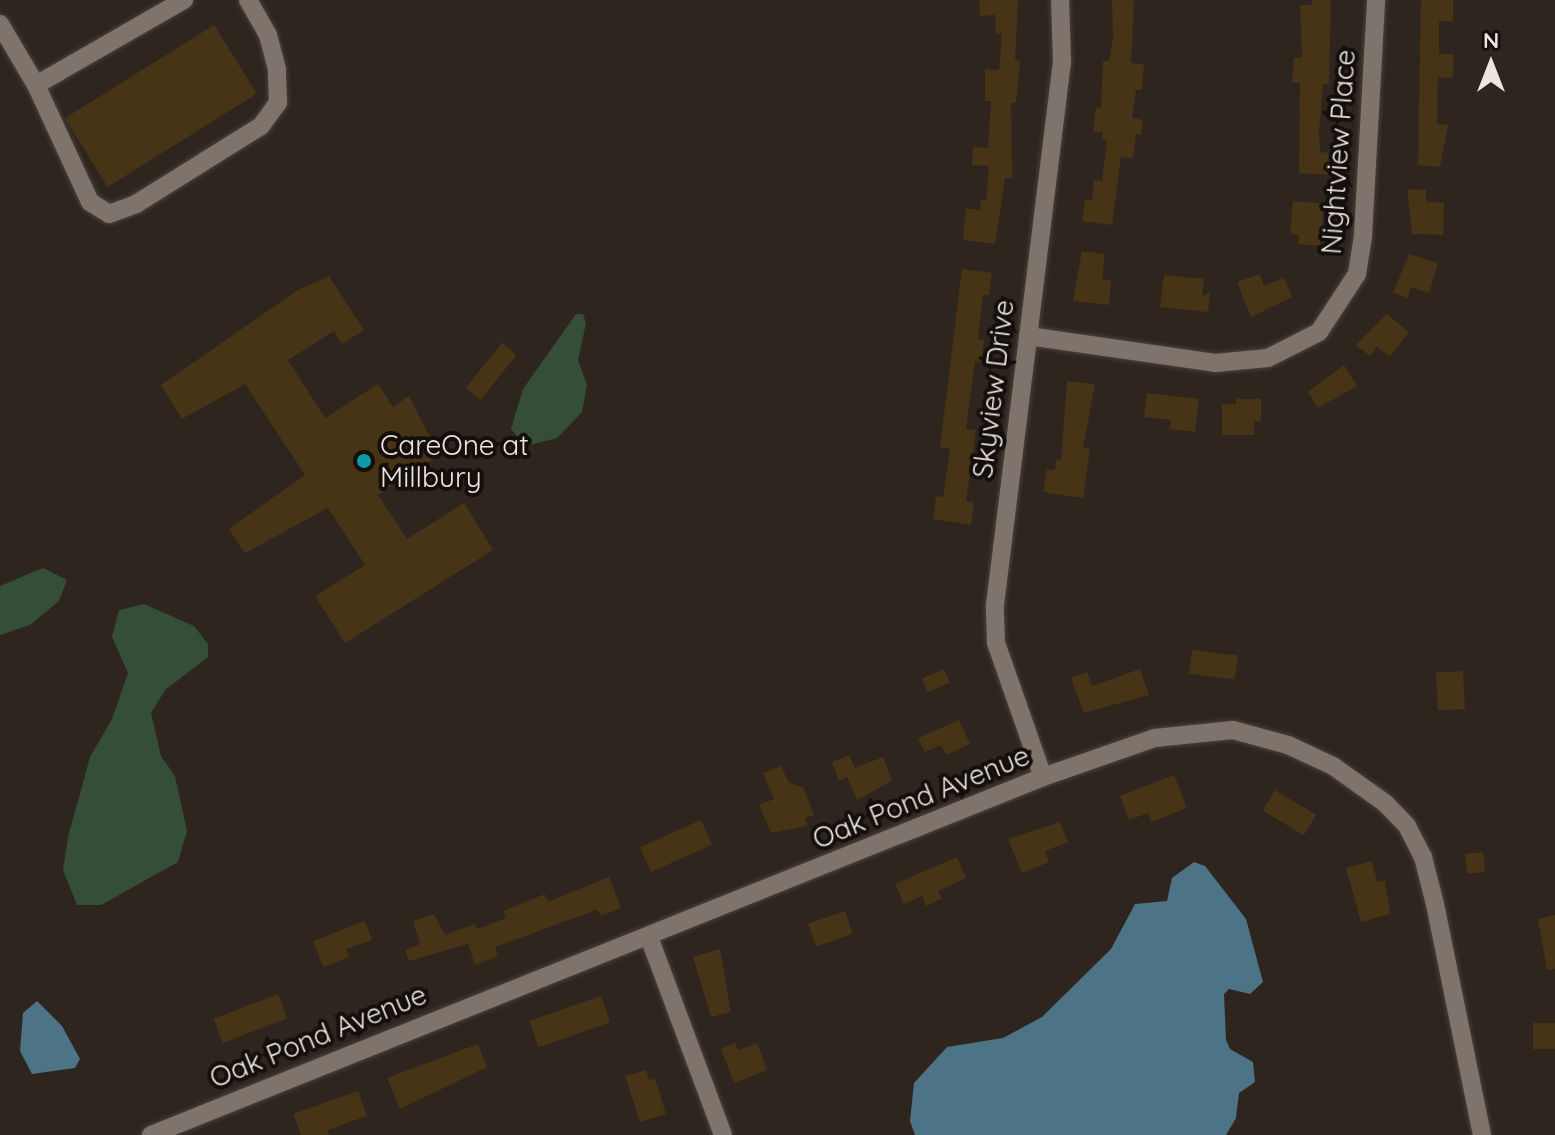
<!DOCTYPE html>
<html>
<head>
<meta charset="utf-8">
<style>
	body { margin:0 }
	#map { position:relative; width:1555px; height:1135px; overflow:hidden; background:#2f251f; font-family:Quicksand,sans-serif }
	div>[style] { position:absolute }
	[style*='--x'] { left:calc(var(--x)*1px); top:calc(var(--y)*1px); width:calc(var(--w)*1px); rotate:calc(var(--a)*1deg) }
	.green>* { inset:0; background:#354e37 }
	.water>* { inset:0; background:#4d7386 }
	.building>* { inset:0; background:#473315; transform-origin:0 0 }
	.roads { filter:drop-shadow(0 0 2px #4a423c) drop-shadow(0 0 2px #4a423c) }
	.minor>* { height:18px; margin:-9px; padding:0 9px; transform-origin:9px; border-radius:9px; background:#7f746c }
	.dots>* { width:22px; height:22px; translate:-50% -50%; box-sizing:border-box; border:4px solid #140f0c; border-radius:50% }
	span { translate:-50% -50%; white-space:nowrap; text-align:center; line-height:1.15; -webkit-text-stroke:8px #140f0c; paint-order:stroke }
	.street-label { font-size:28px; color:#ece6e1 }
	.poi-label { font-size:28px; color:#ece6e1 }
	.left { translate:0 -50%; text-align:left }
	.north { position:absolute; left:1451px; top:24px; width:80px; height:80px; -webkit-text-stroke:6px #140f0c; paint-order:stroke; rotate:0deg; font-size:22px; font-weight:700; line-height:32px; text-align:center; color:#ece6e1 }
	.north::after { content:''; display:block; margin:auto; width:28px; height:36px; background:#ece6e1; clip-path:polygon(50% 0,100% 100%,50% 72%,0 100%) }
</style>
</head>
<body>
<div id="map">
	<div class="green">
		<div style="clip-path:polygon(576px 314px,583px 314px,586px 323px,578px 360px,587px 385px,582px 412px,557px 438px,526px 446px,511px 429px,523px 389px)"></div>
		<div style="clip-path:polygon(43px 568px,67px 580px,59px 601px,30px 625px,0 635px,0 586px)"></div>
		<div style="clip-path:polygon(144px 604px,194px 626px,208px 644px,208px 657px,165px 690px,151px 713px,161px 756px,175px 776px,187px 831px,178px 862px,101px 905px,77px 905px,63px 870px,68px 837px,90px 757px,112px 719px,128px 673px,112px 637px,119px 610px)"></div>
	</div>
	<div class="water">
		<div style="clip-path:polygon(1194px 862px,1205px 866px,1246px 919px,1263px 982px,1250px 994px,1229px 989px,1224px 994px,1226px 1040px,1230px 1049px,1253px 1062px,1255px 1082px,1239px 1093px,1236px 1118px,1226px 1135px,915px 1135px,910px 1121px,914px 1083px,947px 1047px,1003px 1038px,1042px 1017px,1111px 949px,1135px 904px,1167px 901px,1172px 878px)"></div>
		<div style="clip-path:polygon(37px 1001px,62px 1026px,80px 1059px,75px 1068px,32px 1074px,20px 1051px,23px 1013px)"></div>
	</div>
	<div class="building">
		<div style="clip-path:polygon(979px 0,1018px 0,1015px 60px,1020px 61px,1016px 103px,1011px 103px,1012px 178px,1005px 178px,995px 244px,963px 240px,966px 208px,980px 210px,981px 199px,986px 200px,989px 166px,972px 165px,973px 147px,988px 148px,991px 101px,985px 101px,985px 69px,999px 70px,1002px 33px,996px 34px,995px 15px,980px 16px)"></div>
		<div style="clip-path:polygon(1112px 0,1134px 0,1131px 63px,1144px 64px,1142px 90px,1136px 90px,1132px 118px,1143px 120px,1141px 135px,1136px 134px,1133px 158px,1121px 157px,1112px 225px,1082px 221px,1085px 199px,1092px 200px,1094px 180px,1102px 181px,1107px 141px,1102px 140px,1103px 132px,1093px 131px,1096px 107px,1101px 108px,1103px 61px,1109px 61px,1113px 37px)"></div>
		<div style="clip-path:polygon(1312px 0,1331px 0,1329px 85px,1323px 84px,1319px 132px,1320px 152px,1330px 153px,1329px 175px,1299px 173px,1300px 83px,1292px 82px,1294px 58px,1302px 58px,1300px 5px,1312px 5px)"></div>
		<div style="clip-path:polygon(1421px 0,1453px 0,1453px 21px,1439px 21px,1439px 54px,1454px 54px,1453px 78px,1438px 77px,1437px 124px,1448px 125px,1440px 167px,1418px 165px)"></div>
		<div style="left:214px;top:25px;width:81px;height:176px;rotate:58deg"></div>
		<div style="clip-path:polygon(1407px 189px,1426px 190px,1426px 202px,1444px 203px,1443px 235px,1412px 234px)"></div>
		<div style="clip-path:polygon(1293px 201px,1324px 204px,1320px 246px,1298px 244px,1299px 235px,1290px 234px)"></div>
		<div style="clip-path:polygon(1082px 251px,1105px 254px,1102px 279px,1111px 281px,1109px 305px,1073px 301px)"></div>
		<div style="clip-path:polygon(1409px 254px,1438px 263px,1429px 293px,1411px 287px,1408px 298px,1393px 293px)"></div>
		<div style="clip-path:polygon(962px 269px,992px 273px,989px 295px,983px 295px,978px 339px,984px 340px,981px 362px,975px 361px,966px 429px,976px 430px,966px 501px,974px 502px,971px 525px,933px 519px,936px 496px,943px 497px,950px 448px,940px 447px)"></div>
		<div style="clip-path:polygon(1260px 274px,1264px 286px,1284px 278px,1292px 297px,1251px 317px,1237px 282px)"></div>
		<div style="clip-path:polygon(1164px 275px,1204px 279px,1202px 296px,1210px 293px,1208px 312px,1160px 307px)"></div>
		<div style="clip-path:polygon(329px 276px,364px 330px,342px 344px,334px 331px,288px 360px,325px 418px,378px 384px,393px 407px,409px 396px,439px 456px,378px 495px,407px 539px,464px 503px,493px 550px,345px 643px,315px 596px,365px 565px,328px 508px,245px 553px,229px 529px,305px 475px,245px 384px,182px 419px,161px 385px,298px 290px)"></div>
		<div style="clip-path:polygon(1387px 314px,1409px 332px,1390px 357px,1377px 347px,1370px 356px,1356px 345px)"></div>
		<div style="left:502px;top:343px;width:19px;height:58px;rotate:39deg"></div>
		<div style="clip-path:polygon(1344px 365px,1357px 386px,1318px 408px,1308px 392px)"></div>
		<div style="clip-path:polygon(1067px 381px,1095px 384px,1083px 448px,1090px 449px,1083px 498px,1043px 492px,1047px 469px,1055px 470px,1056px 460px,1061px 461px)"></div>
		<div style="clip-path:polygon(1147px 393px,1199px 399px,1195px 432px,1170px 429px,1171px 420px,1144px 417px)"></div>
		<div style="clip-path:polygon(1236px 399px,1261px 399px,1261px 421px,1254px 421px,1254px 435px,1222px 435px,1222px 404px,1236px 404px)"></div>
		<div style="left:1192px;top:650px;width:46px;height:24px;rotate:7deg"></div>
		<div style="left:944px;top:669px;width:15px;height:24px;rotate:67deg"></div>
		<div style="clip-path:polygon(1140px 669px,1149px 695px,1084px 713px,1071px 678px,1087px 672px,1092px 686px)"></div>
		<div style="left:1463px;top:671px;width:38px;height:27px;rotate:87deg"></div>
		<div style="clip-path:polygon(959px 720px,970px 744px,946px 755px,941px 745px,925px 752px,918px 738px)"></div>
		<div style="clip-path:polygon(849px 755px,855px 768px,883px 757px,892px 781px,857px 800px,847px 777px,839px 781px,832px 762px)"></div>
		<div style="clip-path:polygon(781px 766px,789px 783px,803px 787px,814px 815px,805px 818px,808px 826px,771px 833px,759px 805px,774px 799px,763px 773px)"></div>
		<div style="clip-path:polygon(1174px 775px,1187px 808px,1151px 822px,1148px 813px,1129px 820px,1120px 796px)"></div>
		<div style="left:1275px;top:790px;width:48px;height:24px;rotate:31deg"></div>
		<div style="left:701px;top:820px;width:27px;height:67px;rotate:66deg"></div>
		<div style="clip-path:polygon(1060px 822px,1068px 842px,1045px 851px,1049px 862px,1022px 873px,1008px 839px)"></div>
		<div style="left:1483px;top:852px;width:20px;height:18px;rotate:84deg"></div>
		<div style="clip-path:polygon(957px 857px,966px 878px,938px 891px,942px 899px,926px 906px,922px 896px,904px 904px,895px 884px)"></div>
		<div style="clip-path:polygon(1372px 861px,1377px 882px,1385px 880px,1390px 914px,1361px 922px,1346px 868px)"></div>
		<div style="clip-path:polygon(609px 877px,621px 908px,602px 916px,596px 910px,495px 947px,498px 956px,475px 965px,468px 944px,409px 961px,405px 950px,420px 944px,413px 921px,434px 914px,445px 935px,475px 924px,477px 929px,506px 918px,503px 911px,545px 894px,548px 902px)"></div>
		<div style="left:845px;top:911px;width:24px;height:39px;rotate:71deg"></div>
		<div style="clip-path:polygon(1555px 915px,1555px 969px,1547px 970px,1538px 919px)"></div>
		<div style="clip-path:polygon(365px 921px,372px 940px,346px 949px,349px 957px,323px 967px,313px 941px)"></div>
		<div style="clip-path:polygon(720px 949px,731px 1012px,711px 1017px,693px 957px)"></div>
		<div style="left:278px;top:994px;width:26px;height:69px;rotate:69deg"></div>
		<div style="left:601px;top:996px;width:28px;height:76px;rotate:71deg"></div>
		<div style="left:1555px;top:1023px;width:26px;height:22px;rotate:90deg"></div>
		<div style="clip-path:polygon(735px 1043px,738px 1050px,757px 1043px,767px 1070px,734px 1083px,721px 1049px)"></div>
		<div style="clip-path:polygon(478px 1044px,487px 1067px,400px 1109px,387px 1078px)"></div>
		<div style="clip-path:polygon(646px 1070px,649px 1080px,655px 1079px,666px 1114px,640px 1122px,625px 1076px)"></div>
		<div style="clip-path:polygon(358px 1091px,367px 1116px,327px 1130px,329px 1135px,301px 1135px,293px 1114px)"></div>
	</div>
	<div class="roads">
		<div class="minor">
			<div style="--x:0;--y:24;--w:71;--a:59.5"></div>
			<div style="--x:36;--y:85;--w:171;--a:-29.9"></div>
			<div style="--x:36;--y:85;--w:129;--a:65.2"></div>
			<div style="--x:90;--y:202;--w:22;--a:32"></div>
			<div style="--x:109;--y:214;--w:29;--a:-20"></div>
			<div style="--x:136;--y:204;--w:147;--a:-32"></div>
			<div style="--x:261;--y:126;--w:29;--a:-54"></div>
			<div style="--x:278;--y:103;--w:34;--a:-92"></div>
			<div style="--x:277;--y:69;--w:35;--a:-105"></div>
			<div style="--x:268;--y:35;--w:40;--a:-119.7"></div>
			<div style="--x:1028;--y:336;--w:189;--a:8.2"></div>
			<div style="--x:1215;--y:363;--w:53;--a:-5.4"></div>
			<div style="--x:1268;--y:358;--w:57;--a:-27"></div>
			<div style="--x:1319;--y:332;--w:69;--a:-56.8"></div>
			<div style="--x:1357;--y:274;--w:39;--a:-81"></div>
			<div style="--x:1363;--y:235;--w:235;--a:-86.8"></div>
			<div style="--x:1043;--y:777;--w:142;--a:-109.3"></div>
			<div style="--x:996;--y:643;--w:38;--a:-92"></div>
			<div style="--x:995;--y:605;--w:547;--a:-82.97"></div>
			<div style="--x:1062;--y:62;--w:62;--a:-91.8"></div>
			<div style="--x:649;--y:937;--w:211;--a:69.5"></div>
			<div style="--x:151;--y:1135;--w:961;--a:-21.87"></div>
			<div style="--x:1043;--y:777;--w:119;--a:-19.2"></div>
			<div style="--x:1155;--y:738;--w:78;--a:-5.9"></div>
			<div style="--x:1233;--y:730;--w:57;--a:15.3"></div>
			<div style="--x:1288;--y:745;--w:50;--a:25"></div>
			<div style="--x:1333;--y:766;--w:64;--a:35.4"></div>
			<div style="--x:1385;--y:803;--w:32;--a:46"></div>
			<div style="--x:1407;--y:826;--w:35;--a:63"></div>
			<div style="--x:1423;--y:857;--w:49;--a:75.7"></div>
			<div style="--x:1435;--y:904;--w:236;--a:78.5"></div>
		</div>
	</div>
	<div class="dots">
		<div style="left:364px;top:461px;background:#0f9aa8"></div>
	</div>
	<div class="street-label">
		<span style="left:1338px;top:152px;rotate:-86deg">Nightview Place</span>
		<span style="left:993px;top:389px;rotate:-83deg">Skyview Drive</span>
		<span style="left:921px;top:797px;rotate:-22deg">Oak Pond Avenue</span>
		<span style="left:318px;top:1036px;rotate:-22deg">Oak Pond Avenue</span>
	</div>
	<div class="poi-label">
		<span class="left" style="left:380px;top:461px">CareOne at<br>Millbury</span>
	</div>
	<div class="north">N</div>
</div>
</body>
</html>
